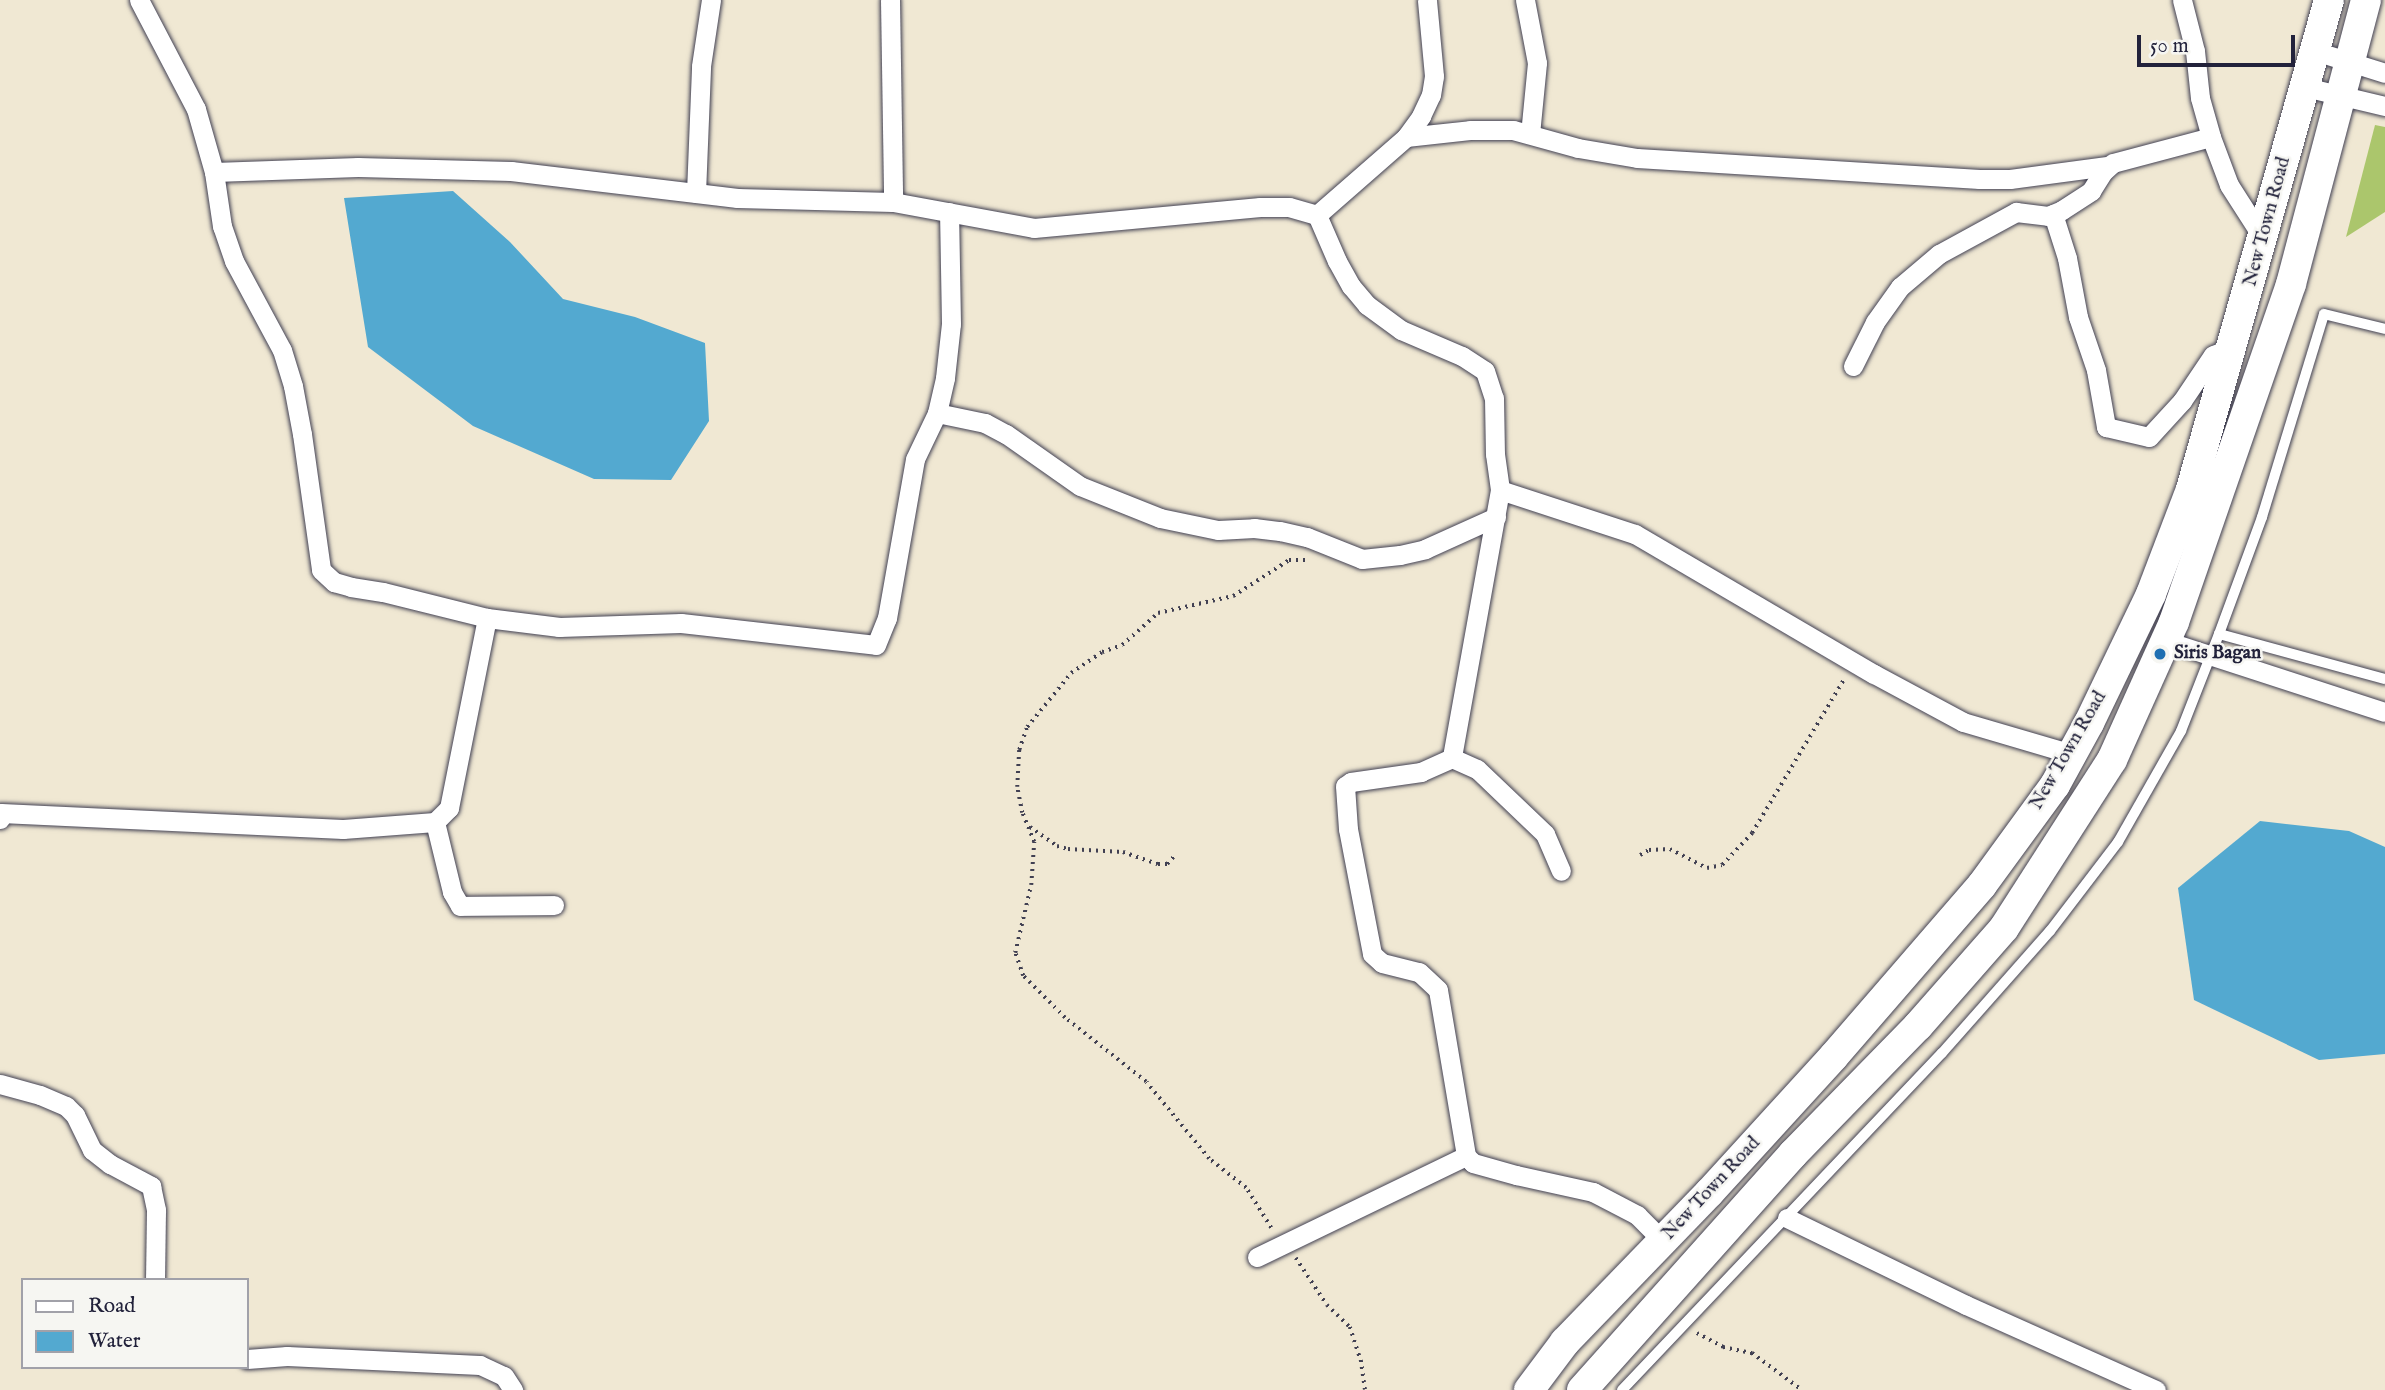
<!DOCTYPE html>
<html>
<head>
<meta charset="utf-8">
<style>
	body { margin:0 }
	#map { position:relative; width:2385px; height:1390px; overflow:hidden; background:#f0e8d3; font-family:"IM FELL English",serif }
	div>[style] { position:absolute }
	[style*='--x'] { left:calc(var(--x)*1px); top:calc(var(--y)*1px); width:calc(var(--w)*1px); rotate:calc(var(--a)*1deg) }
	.green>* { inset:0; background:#abc66c }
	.water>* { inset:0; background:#53a9d0 }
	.path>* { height:3.5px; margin-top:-1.75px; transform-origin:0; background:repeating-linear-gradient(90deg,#414052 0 2px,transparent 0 7px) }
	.roads { filter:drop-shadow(0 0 2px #414052) drop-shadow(0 0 2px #414052) }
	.lane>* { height:10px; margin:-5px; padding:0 5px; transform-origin:5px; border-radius:5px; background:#fff }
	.street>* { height:19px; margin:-9.5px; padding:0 9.5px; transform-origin:9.5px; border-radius:9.5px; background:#fff }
	.primary>* { height:30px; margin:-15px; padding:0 15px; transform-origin:15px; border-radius:15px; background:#fff }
	.dots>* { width:19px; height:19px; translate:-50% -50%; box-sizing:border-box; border:4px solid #f6f6f2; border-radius:50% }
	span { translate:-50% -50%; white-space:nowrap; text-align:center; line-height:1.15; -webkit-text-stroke:5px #f6f6f2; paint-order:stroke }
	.street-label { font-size:19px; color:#22223b }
	.poi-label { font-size:19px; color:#22223b; font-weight:700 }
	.left { translate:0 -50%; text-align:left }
	.legend { position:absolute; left:21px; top:1278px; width:228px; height:91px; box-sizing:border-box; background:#f6f6f2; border:2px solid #a1a1a9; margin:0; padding:9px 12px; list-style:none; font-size:21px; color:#22223b }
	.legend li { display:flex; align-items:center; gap:14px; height:35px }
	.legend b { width:35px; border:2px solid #a1a1a9 }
	.scale { position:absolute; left:2137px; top:35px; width:158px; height:32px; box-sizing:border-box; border:4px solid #22223b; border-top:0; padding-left:9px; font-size:21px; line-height:24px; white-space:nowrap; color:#22223b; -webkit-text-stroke:5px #f6f6f2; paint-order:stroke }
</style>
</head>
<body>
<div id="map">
	<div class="green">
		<div style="clip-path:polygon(2375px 125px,2385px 127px,2385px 212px,2346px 237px)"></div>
	</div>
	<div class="water">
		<div style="clip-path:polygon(453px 191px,510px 242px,563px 299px,635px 317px,705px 343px,709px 421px,671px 480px,594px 479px,473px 426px,368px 347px,344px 198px)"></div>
		<div style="clip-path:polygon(2260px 821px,2349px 831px,2385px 847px,2385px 1054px,2319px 1060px,2194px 1000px,2178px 888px)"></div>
	</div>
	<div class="path">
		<div style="--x:1030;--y:827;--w:33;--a:35"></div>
		<div style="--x:1057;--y:846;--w:11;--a:15"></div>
		<div style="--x:1068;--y:849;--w:55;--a:3.1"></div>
		<div style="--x:1123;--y:852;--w:37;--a:19"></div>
		<div style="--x:1158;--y:864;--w:9;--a:0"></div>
		<div style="--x:1167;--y:864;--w:12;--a:-48"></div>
		<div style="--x:1640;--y:855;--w:10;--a:-29"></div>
		<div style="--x:1649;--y:850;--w:21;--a:-3"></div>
		<div style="--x:1670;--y:849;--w:42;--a:27.2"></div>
		<div style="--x:1707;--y:868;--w:15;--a:-11"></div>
		<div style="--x:1722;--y:865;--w:44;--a:-46.8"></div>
		<div style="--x:1752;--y:833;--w:179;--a:-59.1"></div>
		<div style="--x:1271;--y:1228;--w:47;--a:-122"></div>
		<div style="--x:1246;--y:1188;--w:47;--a:-141.9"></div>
		<div style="--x:1209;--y:1159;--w:99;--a:-129.3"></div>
		<div style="--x:1146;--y:1082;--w:103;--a:-141.7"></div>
		<div style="--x:1065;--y:1018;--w:59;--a:-135"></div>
		<div style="--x:1023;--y:976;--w:24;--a:-109"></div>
		<div style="--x:1015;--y:953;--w:70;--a:-76.8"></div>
		<div style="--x:1031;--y:885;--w:43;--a:-86"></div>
		<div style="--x:1034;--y:842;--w:31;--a:-112"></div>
		<div style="--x:1022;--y:813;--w:26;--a:-101"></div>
		<div style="--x:1017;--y:787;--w:37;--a:-87"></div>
		<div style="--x:1019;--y:750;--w:24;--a:-71"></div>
		<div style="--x:1027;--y:727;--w:70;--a:-50.8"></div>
		<div style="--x:1071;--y:673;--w:37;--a:-34"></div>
		<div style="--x:1102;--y:652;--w:21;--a:-19"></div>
		<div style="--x:1122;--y:645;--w:48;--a:-41.6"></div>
		<div style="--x:1158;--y:613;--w:77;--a:-12.8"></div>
		<div style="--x:1233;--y:596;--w:67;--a:-32.7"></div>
		<div style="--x:1289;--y:560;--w:18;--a:0"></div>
		<div style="--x:1296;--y:1258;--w:56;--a:56.6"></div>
		<div style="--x:1327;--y:1305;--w:32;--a:44"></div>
		<div style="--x:1350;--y:1327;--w:35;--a:72"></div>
		<div style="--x:1361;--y:1360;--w:30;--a:82"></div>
		<div style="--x:1697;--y:1333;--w:30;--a:28"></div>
		<div style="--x:1723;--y:1347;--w:30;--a:12"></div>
		<div style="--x:1752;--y:1353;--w:62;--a:36.5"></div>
	</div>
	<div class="roads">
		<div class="lane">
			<div style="--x:2219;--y:634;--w:172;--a:15.2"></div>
			<div style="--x:1622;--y:1390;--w:465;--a:-46.5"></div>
			<div style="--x:1942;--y:1053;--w:163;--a:-48.5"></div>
			<div style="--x:2050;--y:931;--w:112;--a:-52.6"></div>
			<div style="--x:2118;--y:842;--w:128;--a:-60.4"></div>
			<div style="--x:2181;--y:731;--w:104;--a:-68.6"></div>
			<div style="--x:2219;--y:634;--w:125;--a:-69.8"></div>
			<div style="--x:2262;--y:517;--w:212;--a:-73"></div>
			<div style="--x:2324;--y:314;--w:63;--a:13.8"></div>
		</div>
		<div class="street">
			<div style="--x:139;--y:0;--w:123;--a:62.4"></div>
			<div style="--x:196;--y:109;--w:66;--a:74.1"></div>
			<div style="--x:214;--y:172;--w:55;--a:81.6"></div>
			<div style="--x:222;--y:226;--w:37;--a:71"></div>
			<div style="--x:234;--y:261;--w:101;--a:61.7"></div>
			<div style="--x:282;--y:350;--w:38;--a:73"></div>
			<div style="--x:293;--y:386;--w:49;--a:79.4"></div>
			<div style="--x:302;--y:434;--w:137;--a:82"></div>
			<div style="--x:321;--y:570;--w:18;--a:43"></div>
			<div style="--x:334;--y:582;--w:18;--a:16"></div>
			<div style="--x:351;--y:587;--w:32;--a:9"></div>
			<div style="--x:383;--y:592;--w:107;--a:14"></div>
			<div style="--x:487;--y:618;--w:73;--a:7.1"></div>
			<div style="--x:559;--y:627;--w:122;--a:-1.9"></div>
			<div style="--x:681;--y:623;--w:196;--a:6.4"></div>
			<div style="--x:876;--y:645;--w:29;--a:-68"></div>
			<div style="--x:887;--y:618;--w:161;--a:-80"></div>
			<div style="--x:915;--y:459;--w:51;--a:-64.4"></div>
			<div style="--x:937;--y:413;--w:36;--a:-77"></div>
			<div style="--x:945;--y:378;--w:54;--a:-83.7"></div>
			<div style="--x:951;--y:324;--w:112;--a:-91"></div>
			<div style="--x:890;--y:0;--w:202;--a:89.1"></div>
			<div style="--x:1525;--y:0;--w:64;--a:79.2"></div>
			<div style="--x:1537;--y:63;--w:71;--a:95.6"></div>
			<div style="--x:2182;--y:0;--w:53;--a:75.7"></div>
			<div style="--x:2195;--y:51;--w:47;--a:83.9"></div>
			<div style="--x:2200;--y:98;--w:41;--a:74.2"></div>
			<div style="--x:2211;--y:137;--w:51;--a:69.4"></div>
			<div style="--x:2229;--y:185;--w:63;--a:57.3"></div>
			<div style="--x:2315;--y:51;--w:73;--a:17.4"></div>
			<div style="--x:2305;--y:87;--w:82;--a:13.4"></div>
			<div style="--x:1406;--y:137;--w:64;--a:-6.2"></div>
			<div style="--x:1470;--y:130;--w:43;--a:0"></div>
			<div style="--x:1513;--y:130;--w:67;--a:15.5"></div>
			<div style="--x:1578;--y:148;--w:60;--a:9.6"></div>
			<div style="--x:1637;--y:158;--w:343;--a:3.5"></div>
			<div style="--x:1979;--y:179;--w:31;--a:0"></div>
			<div style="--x:2010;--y:179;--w:98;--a:-7.6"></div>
			<div style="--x:214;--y:172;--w:144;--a:-2"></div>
			<div style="--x:358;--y:167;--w:153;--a:1.5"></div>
			<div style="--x:511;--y:171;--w:228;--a:6.8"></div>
			<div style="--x:737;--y:198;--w:156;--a:1.5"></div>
			<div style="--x:893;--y:202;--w:143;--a:10.4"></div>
			<div style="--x:1034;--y:228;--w:227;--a:-5.3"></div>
			<div style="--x:1260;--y:207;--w:29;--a:0"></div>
			<div style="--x:1289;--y:207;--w:29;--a:16"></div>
			<div style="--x:1317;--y:215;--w:50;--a:66.5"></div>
			<div style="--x:1337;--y:261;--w:29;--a:61"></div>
			<div style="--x:1351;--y:286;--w:25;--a:50"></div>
			<div style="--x:1367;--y:305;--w:42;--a:36.3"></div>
			<div style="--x:1401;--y:330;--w:66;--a:23.1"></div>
			<div style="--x:1462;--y:356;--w:27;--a:33"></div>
			<div style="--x:1485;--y:371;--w:28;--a:72"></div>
			<div style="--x:1494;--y:398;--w:56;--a:89"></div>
			<div style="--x:1495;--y:454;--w:36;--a:82"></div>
			<div style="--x:1500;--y:490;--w:272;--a:100.2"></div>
			<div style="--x:1452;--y:758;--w:34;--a:156"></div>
			<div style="--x:1421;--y:772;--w:71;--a:171.9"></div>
			<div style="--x:1351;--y:782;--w:7;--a:146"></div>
			<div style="--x:1345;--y:786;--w:43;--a:86"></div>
			<div style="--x:1348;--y:829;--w:127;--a:79.1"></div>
			<div style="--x:1372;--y:954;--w:13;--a:42"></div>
			<div style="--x:1382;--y:963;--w:38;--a:14"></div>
			<div style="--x:1419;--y:972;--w:26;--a:43"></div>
			<div style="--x:1438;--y:990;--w:168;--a:80.4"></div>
			<div style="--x:1466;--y:1156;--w:10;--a:45"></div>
			<div style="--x:1473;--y:1163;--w:45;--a:15.6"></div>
			<div style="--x:1516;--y:1175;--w:79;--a:12.4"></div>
			<div style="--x:1593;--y:1192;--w:50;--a:27.6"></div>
			<div style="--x:1637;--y:1215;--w:37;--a:45"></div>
			<div style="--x:696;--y:193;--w:127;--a:-87.7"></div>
			<div style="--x:701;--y:66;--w:67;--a:-81.4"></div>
			<div style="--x:2053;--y:214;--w:46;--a:72.3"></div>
			<div style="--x:2067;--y:258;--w:60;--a:79.4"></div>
			<div style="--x:2078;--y:317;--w:56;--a:71.2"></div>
			<div style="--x:2096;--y:370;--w:58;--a:80"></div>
			<div style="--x:2106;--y:427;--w:44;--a:13.1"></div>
			<div style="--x:2149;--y:437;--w:49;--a:-47.5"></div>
			<div style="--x:2182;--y:401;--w:55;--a:-56"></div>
			<div style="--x:2213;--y:355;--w:22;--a:-21"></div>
			<div style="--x:1317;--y:215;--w:118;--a:-41.2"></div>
			<div style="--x:1406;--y:137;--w:26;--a:-54"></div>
			<div style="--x:1421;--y:116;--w:23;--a:-65"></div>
			<div style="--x:1431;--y:95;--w:19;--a:-81"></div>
			<div style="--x:1434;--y:76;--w:76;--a:-95.3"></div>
			<div style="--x:1853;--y:366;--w:49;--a:-63.4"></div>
			<div style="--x:1875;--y:322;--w:43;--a:-54.5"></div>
			<div style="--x:1900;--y:287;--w:51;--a:-40.2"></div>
			<div style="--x:1939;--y:254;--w:88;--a:-28.6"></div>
			<div style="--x:2016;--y:212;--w:32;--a:7"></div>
			<div style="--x:2048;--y:216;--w:15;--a:-23"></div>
			<div style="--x:2062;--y:210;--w:35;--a:-33"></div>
			<div style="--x:2091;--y:191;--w:22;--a:-58"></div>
			<div style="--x:2103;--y:172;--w:13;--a:-42"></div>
			<div style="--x:2113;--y:163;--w:101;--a:-14.9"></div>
			<div style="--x:937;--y:413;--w:49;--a:11.8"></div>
			<div style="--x:985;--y:423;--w:24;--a:28"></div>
			<div style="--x:1006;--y:434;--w:90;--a:35.1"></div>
			<div style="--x:1080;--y:486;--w:86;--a:21.8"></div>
			<div style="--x:1160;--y:518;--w:59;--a:11.7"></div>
			<div style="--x:1218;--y:530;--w:36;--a:-3"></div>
			<div style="--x:1254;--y:528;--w:26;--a:7"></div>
			<div style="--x:1280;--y:531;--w:28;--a:13"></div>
			<div style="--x:1307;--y:537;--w:59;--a:21.8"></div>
			<div style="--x:1362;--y:559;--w:38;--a:-6"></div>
			<div style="--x:1400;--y:555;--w:26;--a:-13"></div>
			<div style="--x:1425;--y:549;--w:78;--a:-24.3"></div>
			<div style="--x:1500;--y:490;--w:142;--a:18.1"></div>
			<div style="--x:1635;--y:534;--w:277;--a:30.4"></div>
			<div style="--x:1874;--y:674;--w:101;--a:28.3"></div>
			<div style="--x:1963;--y:722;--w:114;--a:16.4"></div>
			<div style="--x:2166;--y:641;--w:230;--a:18"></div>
			<div style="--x:1452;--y:758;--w:27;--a:24"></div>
			<div style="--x:1477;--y:769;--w:94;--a:43.7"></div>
			<div style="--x:1545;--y:834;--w:40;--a:66.6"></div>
			<div style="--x:0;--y:819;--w:6;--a:-81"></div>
			<div style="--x:1;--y:813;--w:342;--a:2.7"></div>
			<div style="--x:343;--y:829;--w:92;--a:-4.4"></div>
			<div style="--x:435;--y:822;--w:20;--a:-45"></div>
			<div style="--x:449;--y:808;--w:194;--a:-78.7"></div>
			<div style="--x:435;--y:822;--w:72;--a:76.3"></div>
			<div style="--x:452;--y:892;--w:16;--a:60"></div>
			<div style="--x:460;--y:906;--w:94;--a:-0.6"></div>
			<div style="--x:0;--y:1084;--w:41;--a:15.4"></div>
			<div style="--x:40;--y:1095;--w:28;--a:23"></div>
			<div style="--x:66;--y:1106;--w:13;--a:45"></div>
			<div style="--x:75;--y:1115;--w:39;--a:64"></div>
			<div style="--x:92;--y:1150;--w:23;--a:38"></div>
			<div style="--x:110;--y:1164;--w:47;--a:28.2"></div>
			<div style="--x:151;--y:1186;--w:25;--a:78"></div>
			<div style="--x:156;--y:1210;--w:70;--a:90.8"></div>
			<div style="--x:1787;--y:1218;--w:199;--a:25.9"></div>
			<div style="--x:1966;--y:1305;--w:208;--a:24.1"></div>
			<div style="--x:1257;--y:1257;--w:232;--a:-25.8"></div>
			<div style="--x:247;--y:1359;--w:40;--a:-4.3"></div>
			<div style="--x:287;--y:1356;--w:193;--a:2.7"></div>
			<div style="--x:480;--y:1365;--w:26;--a:25"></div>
			<div style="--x:504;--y:1376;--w:17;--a:57"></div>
		</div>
		<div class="primary">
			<div style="--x:1529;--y:1390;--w:60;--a:-53.1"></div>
			<div style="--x:1565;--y:1342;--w:207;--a:-46"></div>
			<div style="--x:1709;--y:1193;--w:185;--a:-47.6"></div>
			<div style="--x:1834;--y:1056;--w:226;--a:-49.1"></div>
			<div style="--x:1982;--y:885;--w:124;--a:-53.9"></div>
			<div style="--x:2055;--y:785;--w:71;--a:-61.3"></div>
			<div style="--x:2089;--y:723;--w:143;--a:-64.3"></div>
			<div style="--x:2151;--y:594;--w:112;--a:-69.1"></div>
			<div style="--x:2191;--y:489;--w:508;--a:-74.24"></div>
			<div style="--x:1582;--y:1390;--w:317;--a:-48.2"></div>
			<div style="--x:1793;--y:1154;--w:179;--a:-45.7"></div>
			<div style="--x:1918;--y:1026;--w:130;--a:-48.7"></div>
			<div style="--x:2004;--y:928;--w:200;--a:-57.3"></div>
			<div style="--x:2112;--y:760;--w:151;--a:-65.8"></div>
			<div style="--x:2174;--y:622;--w:358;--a:-70.9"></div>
			<div style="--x:2291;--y:284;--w:294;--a:-75.2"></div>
		</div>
	</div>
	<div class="dots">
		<div style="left:2160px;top:654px;background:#1f6fb2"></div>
	</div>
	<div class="street-label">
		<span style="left:2268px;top:222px;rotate:-75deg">New Town Road</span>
		<span style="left:2069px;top:751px;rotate:-60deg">New Town Road</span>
		<span style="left:1712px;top:1189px;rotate:-47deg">New Town Road</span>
	</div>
	<div class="poi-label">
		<span class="left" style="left:2174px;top:654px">Siris Bagan</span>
	</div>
	<ul class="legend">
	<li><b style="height:9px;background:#fff"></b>Road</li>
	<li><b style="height:19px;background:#53a9d0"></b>Water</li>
	</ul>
	<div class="scale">50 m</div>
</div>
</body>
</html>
